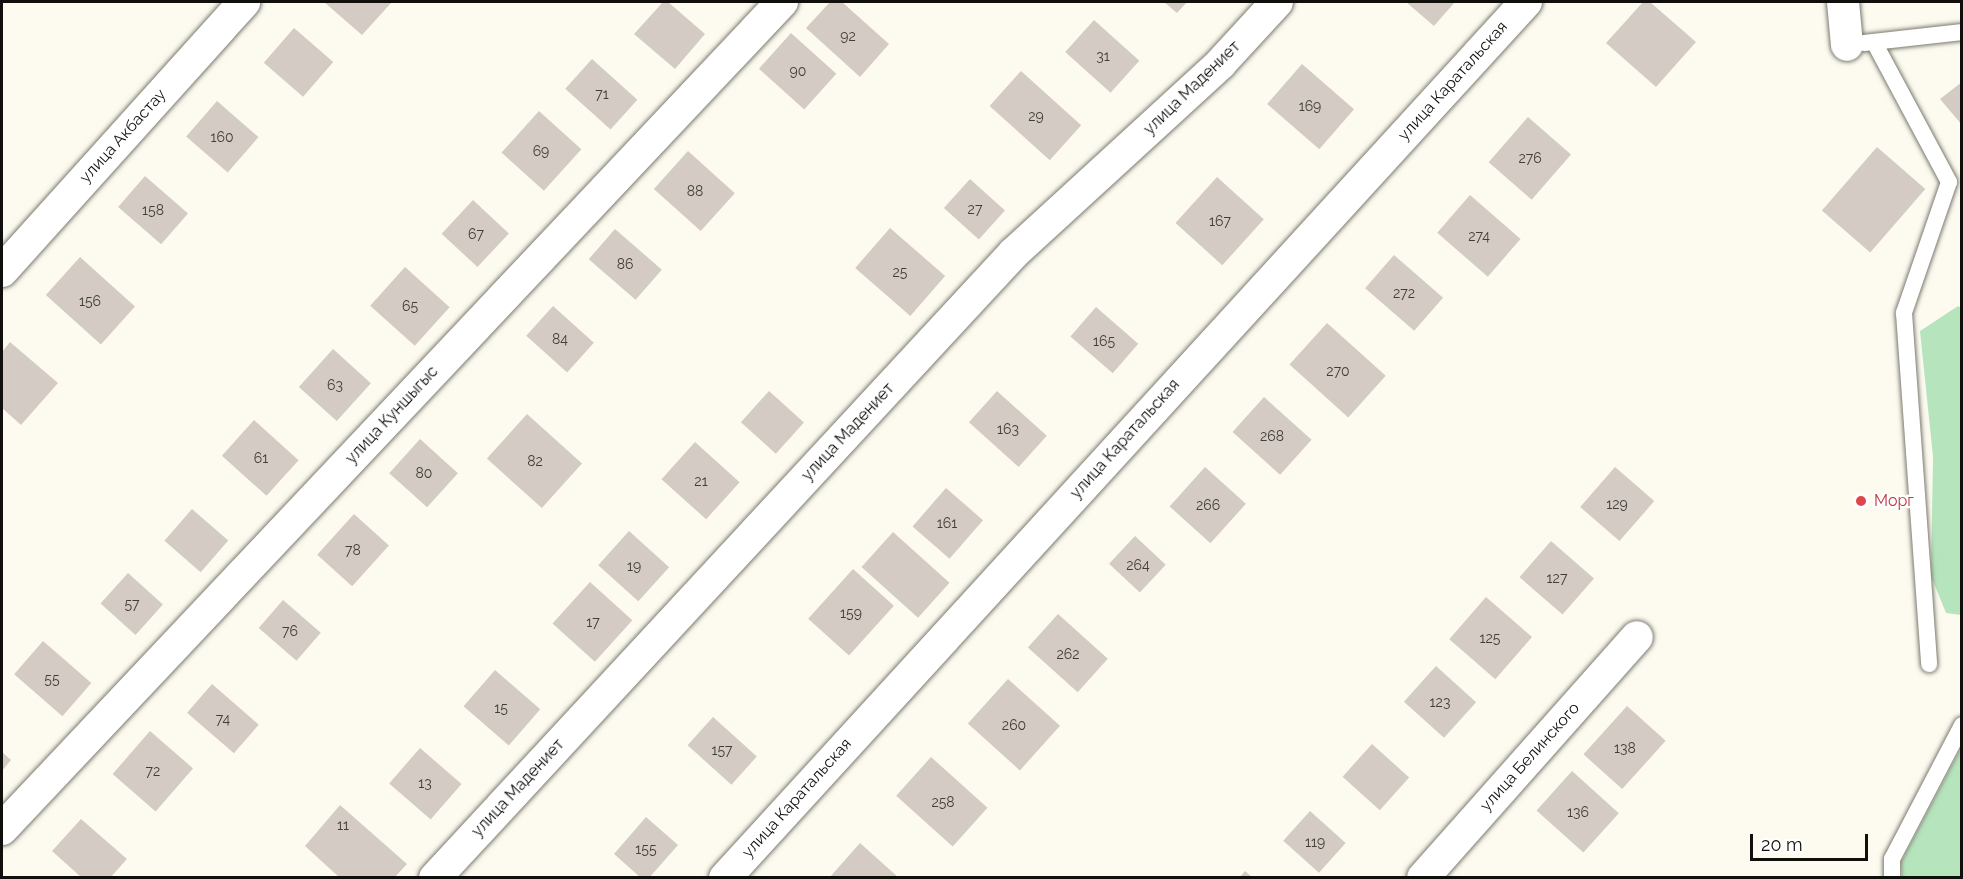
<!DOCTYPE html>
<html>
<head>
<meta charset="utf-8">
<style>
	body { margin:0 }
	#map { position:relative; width:1963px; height:879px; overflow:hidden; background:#fdfbf0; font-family:Raleway,sans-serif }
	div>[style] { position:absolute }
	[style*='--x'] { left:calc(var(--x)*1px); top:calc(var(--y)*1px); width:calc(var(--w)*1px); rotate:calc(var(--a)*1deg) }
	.green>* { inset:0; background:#b6e5bd }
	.building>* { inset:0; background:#d4cbc4; transform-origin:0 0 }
	.roads { filter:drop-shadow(0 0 2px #7c7a70) drop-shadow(0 0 2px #7c7a70) }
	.lane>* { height:16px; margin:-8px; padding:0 8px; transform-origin:8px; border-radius:8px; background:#fff }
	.street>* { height:32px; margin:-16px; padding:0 16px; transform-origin:16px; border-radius:16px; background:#fff }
	.dots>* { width:16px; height:16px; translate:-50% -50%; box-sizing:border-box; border:3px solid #fff; border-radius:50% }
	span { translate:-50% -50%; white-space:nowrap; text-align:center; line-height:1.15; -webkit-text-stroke:4.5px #fff; paint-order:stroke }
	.number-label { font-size:14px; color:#413e3a }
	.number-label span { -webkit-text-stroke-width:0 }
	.street-label { font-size:16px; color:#100f0c }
	.health-label { font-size:16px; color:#be3a42 }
	.left { translate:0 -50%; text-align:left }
	.frame { position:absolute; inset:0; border:3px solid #100f0c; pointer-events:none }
	.scale { position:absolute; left:1750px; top:834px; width:118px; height:27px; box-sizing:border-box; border:3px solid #100f0c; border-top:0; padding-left:8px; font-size:18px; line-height:21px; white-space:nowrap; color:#100f0c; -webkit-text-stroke:4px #fff; paint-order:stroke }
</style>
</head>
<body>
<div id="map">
	<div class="green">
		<div style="clip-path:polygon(1958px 306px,1962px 309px,1961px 615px,1946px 613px,1931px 576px,1933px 457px,1920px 331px)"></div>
		<div style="clip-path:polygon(1961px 748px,1961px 877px,1902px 877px,1901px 862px)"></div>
	</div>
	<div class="building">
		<div style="clip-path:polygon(324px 2px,392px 2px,362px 35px)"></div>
		<div style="clip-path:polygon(663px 2px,668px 2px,705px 34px,675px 69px,634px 34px)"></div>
		<div style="clip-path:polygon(830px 2px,842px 2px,889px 44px,860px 77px,806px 28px)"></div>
		<div style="clip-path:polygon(1164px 2px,1187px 2px,1177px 13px)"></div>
		<div style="clip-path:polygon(1406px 2px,1455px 2px,1434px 26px)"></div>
		<div style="clip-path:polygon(1643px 2px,1650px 2px,1696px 42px,1656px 87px,1606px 43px)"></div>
		<div style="left:1094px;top:20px;width:61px;height:43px;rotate:42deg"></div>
		<div style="left:294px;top:28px;width:52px;height:46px;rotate:41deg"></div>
		<div style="left:791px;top:33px;width:61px;height:48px;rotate:42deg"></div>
		<div style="left:592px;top:59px;width:61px;height:40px;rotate:42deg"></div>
		<div style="left:1302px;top:64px;width:69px;height:53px;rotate:41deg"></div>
		<div style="left:1021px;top:71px;width:81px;height:47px;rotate:42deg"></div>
		<div style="clip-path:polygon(1962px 82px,1962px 125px,1940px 99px)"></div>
		<div style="left:217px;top:101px;width:55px;height:47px;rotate:41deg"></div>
		<div style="left:539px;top:111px;width:57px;height:56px;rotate:42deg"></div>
		<div style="left:1528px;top:117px;width:57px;height:60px;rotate:41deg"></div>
		<div style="left:1877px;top:147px;width:64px;height:84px;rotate:41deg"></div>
		<div style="left:688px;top:151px;width:63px;height:51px;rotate:42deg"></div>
		<div style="left:145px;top:176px;width:57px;height:41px;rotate:41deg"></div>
		<div style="left:1217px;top:177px;width:63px;height:62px;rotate:42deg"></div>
		<div style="left:970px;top:179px;width:47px;height:39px;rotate:42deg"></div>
		<div style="left:1470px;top:195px;width:67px;height:50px;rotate:41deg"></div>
		<div style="left:473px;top:200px;width:49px;height:46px;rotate:43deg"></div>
		<div style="left:890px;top:228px;width:73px;height:53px;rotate:41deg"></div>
		<div style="left:615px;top:229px;width:62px;height:40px;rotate:41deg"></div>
		<div style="left:1394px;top:255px;width:65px;height:44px;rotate:41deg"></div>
		<div style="left:80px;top:257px;width:74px;height:51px;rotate:42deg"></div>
		<div style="left:405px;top:267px;width:60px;height:52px;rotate:42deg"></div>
		<div style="left:553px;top:306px;width:55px;height:40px;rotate:42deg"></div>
		<div style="left:1096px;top:307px;width:56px;height:39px;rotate:41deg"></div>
		<div style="left:1327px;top:323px;width:79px;height:56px;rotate:42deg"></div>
		<div style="clip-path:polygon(10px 342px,58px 383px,21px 425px,2px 408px,2px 352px)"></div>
		<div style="left:333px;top:349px;width:51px;height:51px;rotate:42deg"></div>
		<div style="left:769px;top:391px;width:47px;height:42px;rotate:42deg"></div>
		<div style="left:997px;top:391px;width:67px;height:42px;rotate:42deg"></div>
		<div style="left:1264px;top:397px;width:64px;height:47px;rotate:42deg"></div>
		<div style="left:527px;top:414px;width:74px;height:60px;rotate:42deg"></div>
		<div style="left:254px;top:420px;width:60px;height:48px;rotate:42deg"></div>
		<div style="left:420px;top:439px;width:51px;height:46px;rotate:42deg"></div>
		<div style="left:695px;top:442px;width:60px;height:50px;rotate:42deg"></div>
		<div style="left:1205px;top:467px;width:55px;height:53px;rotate:42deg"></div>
		<div style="left:1615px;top:467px;width:52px;height:53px;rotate:41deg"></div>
		<div style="left:946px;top:488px;width:49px;height:51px;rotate:41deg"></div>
		<div style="left:192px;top:509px;width:48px;height:42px;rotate:41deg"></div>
		<div style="left:354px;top:514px;width:47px;height:55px;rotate:42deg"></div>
		<div style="left:629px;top:531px;width:54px;height:46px;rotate:42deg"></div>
		<div style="left:893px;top:532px;width:76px;height:47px;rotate:42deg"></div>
		<div style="left:1135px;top:536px;width:42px;height:38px;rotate:43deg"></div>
		<div style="left:1551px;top:541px;width:57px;height:48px;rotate:41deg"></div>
		<div style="left:853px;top:569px;width:55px;height:67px;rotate:42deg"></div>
		<div style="left:128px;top:573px;width:47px;height:41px;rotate:42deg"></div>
		<div style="left:590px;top:582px;width:57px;height:56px;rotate:42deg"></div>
		<div style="left:1486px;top:597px;width:61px;height:56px;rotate:41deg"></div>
		<div style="left:283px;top:600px;width:50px;height:37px;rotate:41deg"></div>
		<div style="left:1058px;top:614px;width:67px;height:45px;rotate:42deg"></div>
		<div style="left:43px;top:641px;width:64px;height:44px;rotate:41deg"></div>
		<div style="left:1436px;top:666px;width:54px;height:48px;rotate:42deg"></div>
		<div style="left:495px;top:670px;width:60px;height:48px;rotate:41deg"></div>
		<div style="left:1008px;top:679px;width:70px;height:60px;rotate:42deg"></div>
		<div style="left:212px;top:684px;width:62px;height:38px;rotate:41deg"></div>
		<div style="left:1627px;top:706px;width:52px;height:65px;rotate:42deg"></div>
		<div style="left:713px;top:717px;width:59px;height:38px;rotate:42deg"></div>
		<div style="left:150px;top:731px;width:57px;height:57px;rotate:41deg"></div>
		<div style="left:1372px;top:744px;width:50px;height:44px;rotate:42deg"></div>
		<div style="left:420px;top:748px;width:55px;height:47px;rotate:41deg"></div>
		<div style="clip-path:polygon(2px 752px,11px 760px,2px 771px)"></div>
		<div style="left:931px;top:757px;width:76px;height:52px;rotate:42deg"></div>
		<div style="left:1572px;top:771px;width:63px;height:53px;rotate:42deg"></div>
		<div style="clip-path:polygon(340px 805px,407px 864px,394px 878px,340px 878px,305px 846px)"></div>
		<div style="left:1310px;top:811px;width:48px;height:40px;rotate:42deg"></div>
		<div style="clip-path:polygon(646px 817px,678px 845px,649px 878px,641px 878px,614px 854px)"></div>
		<div style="clip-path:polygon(81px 819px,127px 859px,110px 878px,82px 878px,52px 851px)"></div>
		<div style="clip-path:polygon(860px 843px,899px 878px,829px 878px)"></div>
		<div style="clip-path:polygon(1245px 871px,1253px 878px,1239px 878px)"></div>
	</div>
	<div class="roads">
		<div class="lane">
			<div style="--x:1874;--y:42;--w:159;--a:61.8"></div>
			<div style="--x:1949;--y:182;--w:139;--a:109"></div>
			<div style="--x:1904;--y:313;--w:352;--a:85.9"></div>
			<div style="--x:1864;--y:43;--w:99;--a:-6.4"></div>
			<div style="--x:1892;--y:878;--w:19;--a:-90"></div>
			<div style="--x:1892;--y:859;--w:151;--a:-62.4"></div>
		</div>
		<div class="street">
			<div style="--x:1843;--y:2;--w:43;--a:84.7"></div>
			<div style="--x:2;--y:271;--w:362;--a:-48"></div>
			<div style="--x:2;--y:829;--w:1137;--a:-46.68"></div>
			<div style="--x:435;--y:878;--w:852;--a:-47.19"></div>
			<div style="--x:1014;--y:253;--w:280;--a:-42.5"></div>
			<div style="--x:1220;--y:64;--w:84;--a:-47.4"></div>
			<div style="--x:725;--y:878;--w:1187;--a:-47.56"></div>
			<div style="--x:1423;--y:878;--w:322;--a:-48.4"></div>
		</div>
	</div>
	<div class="dots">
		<div style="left:1861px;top:501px;background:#e0444e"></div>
	</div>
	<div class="number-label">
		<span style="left:848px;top:36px">92</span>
		<span style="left:1103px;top:56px">31</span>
		<span style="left:798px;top:71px">90</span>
		<span style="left:602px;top:94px">71</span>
		<span style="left:1310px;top:106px">169</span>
		<span style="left:1036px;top:116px">29</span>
		<span style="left:222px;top:137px">160</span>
		<span style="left:541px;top:151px">69</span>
		<span style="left:1530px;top:158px">276</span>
		<span style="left:695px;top:191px">88</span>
		<span style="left:975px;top:209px">27</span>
		<span style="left:153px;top:210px">158</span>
		<span style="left:1220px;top:221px">167</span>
		<span style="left:476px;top:234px">67</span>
		<span style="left:1479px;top:236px">274</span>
		<span style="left:625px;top:264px">86</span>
		<span style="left:900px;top:272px">25</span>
		<span style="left:1404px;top:293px">272</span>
		<span style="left:90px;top:301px">156</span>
		<span style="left:410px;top:306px">65</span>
		<span style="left:560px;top:339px">84</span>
		<span style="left:1104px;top:341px">165</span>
		<span style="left:1338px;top:371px">270</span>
		<span style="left:335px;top:385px">63</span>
		<span style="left:1008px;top:429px">163</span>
		<span style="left:1272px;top:436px">268</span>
		<span style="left:261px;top:458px">61</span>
		<span style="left:535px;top:461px">82</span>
		<span style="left:424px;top:473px">80</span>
		<span style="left:701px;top:481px">21</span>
		<span style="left:1617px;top:504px">129</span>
		<span style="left:1208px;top:505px">266</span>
		<span style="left:947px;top:523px">161</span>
		<span style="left:353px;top:550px">78</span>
		<span style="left:1138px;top:565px">264</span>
		<span style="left:634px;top:566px">19</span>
		<span style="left:1557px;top:578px">127</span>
		<span style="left:132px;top:604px">57</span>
		<span style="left:851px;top:613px">159</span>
		<span style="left:593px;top:622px">17</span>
		<span style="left:290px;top:631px">76</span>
		<span style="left:1490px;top:638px">125</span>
		<span style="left:1068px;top:654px">262</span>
		<span style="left:52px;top:679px">55</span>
		<span style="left:1440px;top:702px">123</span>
		<span style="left:501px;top:708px">15</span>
		<span style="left:223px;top:719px">74</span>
		<span style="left:1014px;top:725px">260</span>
		<span style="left:1625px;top:748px">138</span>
		<span style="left:722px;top:750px">157</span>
		<span style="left:153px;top:771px">72</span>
		<span style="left:425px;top:783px">13</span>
		<span style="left:943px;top:802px">258</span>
		<span style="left:1578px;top:812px">136</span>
		<span style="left:343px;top:825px">11</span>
		<span style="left:1315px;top:842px">119</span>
		<span style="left:646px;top:849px">155</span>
	</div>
	<div class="street-label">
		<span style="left:1453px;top:81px;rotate:-48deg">улица Каратальская</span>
		<span style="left:1192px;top:88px;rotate:-44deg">улица Мадениет</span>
		<span style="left:123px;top:136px;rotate:-48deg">улица Акбастау</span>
		<span style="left:392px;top:415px;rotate:-47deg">улица Куншыгыс</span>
		<span style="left:848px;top:432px;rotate:-47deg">улица Мадениет</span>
		<span style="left:1125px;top:439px;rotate:-48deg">улица Каратальская</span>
		<span style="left:1530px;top:757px;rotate:-48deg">улица Белинского</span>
		<span style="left:518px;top:788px;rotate:-47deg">улица Мадениет</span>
		<span style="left:797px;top:798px;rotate:-48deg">улица Каратальская</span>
	</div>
	<div class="health-label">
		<span class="left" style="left:1874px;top:501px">Морг</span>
	</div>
	<div class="frame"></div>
	<div class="scale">20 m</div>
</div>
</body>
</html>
